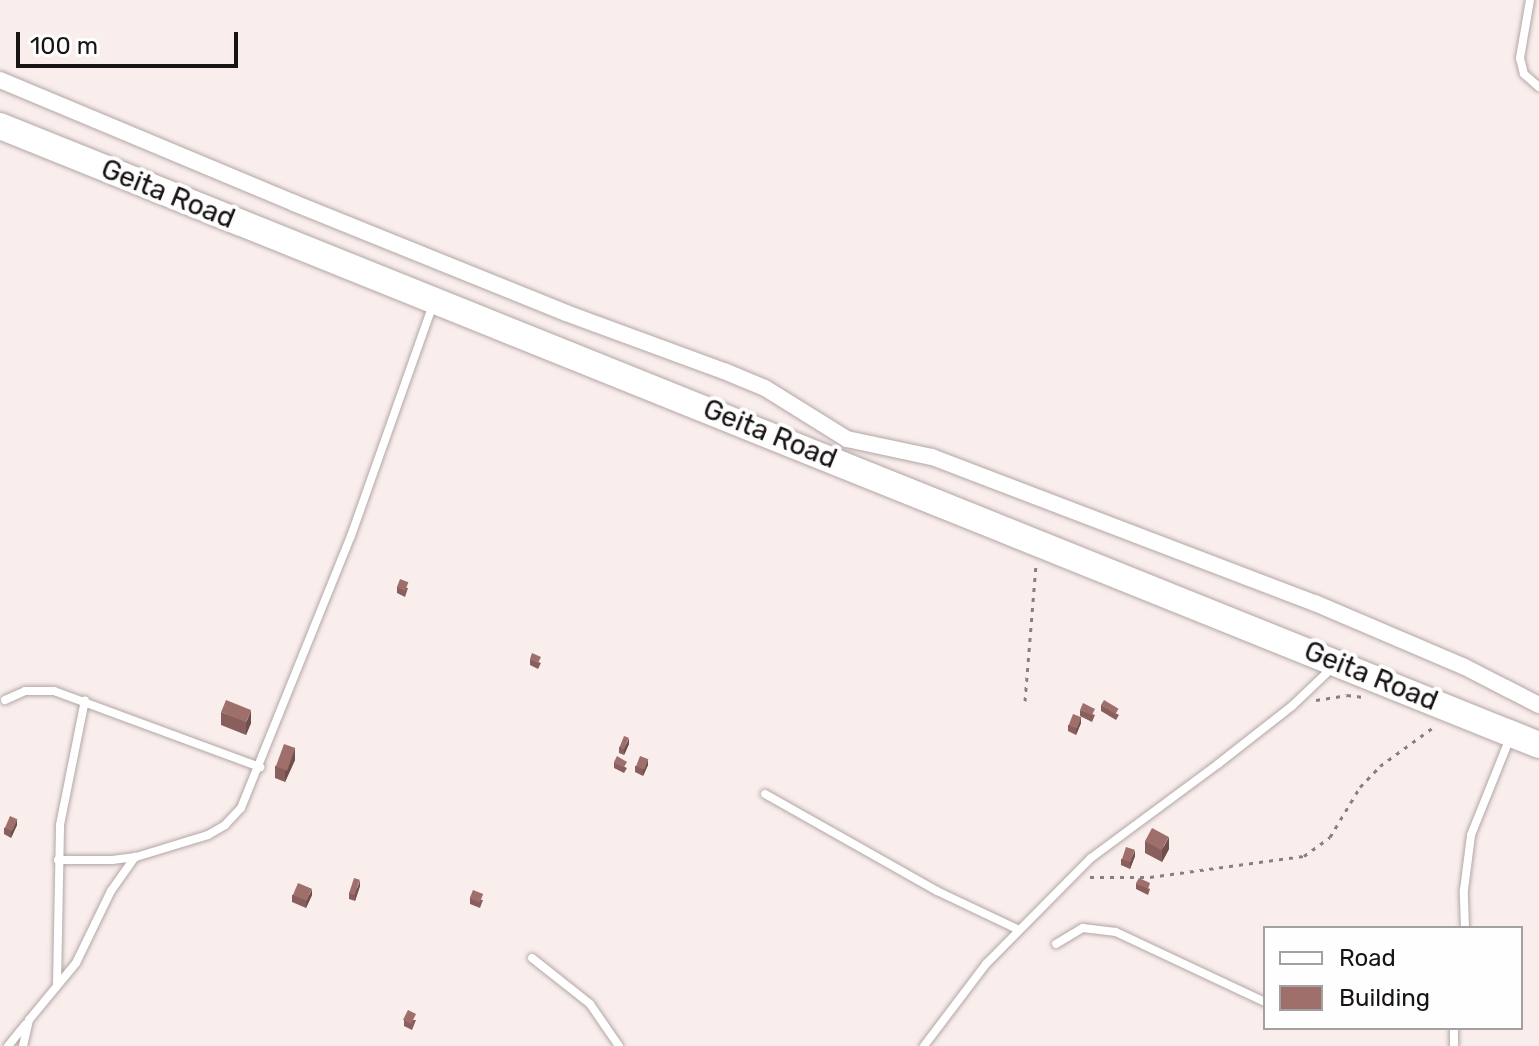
<!DOCTYPE html>
<html>
<head>
<meta charset="utf-8">
<style>
	body { margin:0 }
	#map { position:relative; width:1539px; height:1046px; overflow:hidden; background:#faeeed; font-family:Rubik,sans-serif }
	div>[style] { position:absolute }
	[style*='--x'] { left:calc(var(--x)*1px); top:calc(var(--y)*1px); width:calc(var(--w)*1px); rotate:calc(var(--a)*1deg) }
	.path>* { height:3px; margin-top:-1.5px; transform-origin:0; background:repeating-linear-gradient(90deg,#88807f 0 4px,transparent 0 10px) }
	.roads { filter:drop-shadow(0 0 2px #b2a6a5) drop-shadow(0 0 2px #b2a6a5) }
	.service>* { height:8px; margin:-4px; padding:0 4px; transform-origin:4px; border-radius:4px; background:#fff }
	.minor>* { height:16px; margin:-8px; padding:0 8px; transform-origin:8px; border-radius:8px; background:#fff }
	.trunk>* { height:26px; margin:-13px; padding:0 13px; transform-origin:13px; border-radius:13px; background:#fff }
	.wall>* { inset:0; background:#895f5d }
	.shaded-wall>* { inset:0; background:#6f4e4c }
	.building>* { inset:0; background:#9f6f6c; transform-origin:0 0 }
	span { translate:-50% -50%; white-space:nowrap; text-align:center; line-height:1.15; -webkit-text-stroke:8px #fefefe; paint-order:stroke }
	.street-label { font-size:28px; color:#181413 }
	.legend { position:absolute; left:1263px; top:926px; width:260px; height:104px; box-sizing:border-box; background:#fefefe; border:2px solid #a2a0a0; margin:0; padding:10px 14px; list-style:none; font-size:24px; color:#181413 }
	.legend li { display:flex; align-items:center; gap:16px; height:40px }
	.legend b { width:40px; border:2px solid #a2a0a0 }
	.scale { position:absolute; left:16px; top:32px; width:222px; height:36px; box-sizing:border-box; border:4px solid #181413; border-top:0; padding-left:10px; font-size:24px; line-height:28px; white-space:nowrap; color:#181413; -webkit-text-stroke:6px #fefefe; paint-order:stroke }
</style>
</head>
<body>
<div id="map">
	<div class="path">
		<div style="--x:1316;--y:700;--w:31;--a:-9"></div>
		<div style="--x:1347;--y:695;--w:17;--a:7"></div>
		<div style="--x:1025;--y:701;--w:136;--a:-85.4"></div>
		<div style="--x:1090;--y:877;--w:60;--a:0"></div>
		<div style="--x:1150;--y:877;--w:155;--a:-7.8"></div>
		<div style="--x:1304;--y:856;--w:32;--a:-36"></div>
		<div style="--x:1330;--y:837;--w:58;--a:-59"></div>
		<div style="--x:1360;--y:787;--w:29;--a:-46"></div>
		<div style="--x:1380;--y:766;--w:68;--a:-36"></div>
	</div>
	<div class="roads">
		<div class="service">
			<div style="--x:1530;--y:0;--w:59;--a:99.8"></div>
			<div style="--x:1520;--y:58;--w:16;--a:76"></div>
			<div style="--x:1524;--y:74;--w:20;--a:41"></div>
			<div style="--x:5;--y:700;--w:22;--a:-24"></div>
			<div style="--x:25;--y:691;--w:29;--a:0"></div>
			<div style="--x:54;--y:691;--w:220;--a:20.3"></div>
			<div style="--x:765;--y:794;--w:197;--a:29.4"></div>
			<div style="--x:937;--y:891;--w:89;--a:25.4"></div>
			<div style="--x:58;--y:860;--w:54;--a:0"></div>
			<div style="--x:112;--y:860;--w:24;--a:-7"></div>
			<div style="--x:136;--y:857;--w:75;--a:-17"></div>
			<div style="--x:208;--y:835;--w:20;--a:-30"></div>
			<div style="--x:225;--y:825;--w:23;--a:-47"></div>
			<div style="--x:241;--y:808;--w:293;--a:-68"></div>
			<div style="--x:351;--y:536;--w:246;--a:-70.5"></div>
			<div style="--x:1465;--y:928;--w:38;--a:-92"></div>
			<div style="--x:1464;--y:890;--w:55;--a:-82.7"></div>
			<div style="--x:1471;--y:835;--w:105;--a:-68.1"></div>
			<div style="--x:1056;--y:944;--w:31;--a:-31"></div>
			<div style="--x:1083;--y:928;--w:33;--a:7"></div>
			<div style="--x:1116;--y:932;--w:165;--a:25.2"></div>
			<div style="--x:532;--y:958;--w:74;--a:38.4"></div>
			<div style="--x:590;--y:1004;--w:51;--a:55.4"></div>
			<div style="--x:57;--y:984;--w:159;--a:-88.9"></div>
			<div style="--x:60;--y:825;--w:127;--a:-78.7"></div>
			<div style="--x:8;--y:1046;--w:28;--a:-51"></div>
			<div style="--x:23;--y:1046;--w:27;--a:-77"></div>
			<div style="--x:29;--y:1020;--w:74;--a:-50.5"></div>
			<div style="--x:76;--y:963;--w:80;--a:-64.1"></div>
			<div style="--x:111;--y:891;--w:42;--a:-54.8"></div>
			<div style="--x:924;--y:1046;--w:103;--a:-52.9"></div>
			<div style="--x:986;--y:964;--w:149;--a:-45.3"></div>
			<div style="--x:1091;--y:858;--w:158;--a:-36.5"></div>
			<div style="--x:1218;--y:764;--w:94;--a:-38.1"></div>
			<div style="--x:1292;--y:706;--w:58;--a:-43.6"></div>
			<div style="--x:1454;--y:1046;--w:18;--a:-90"></div>
		</div>
		<div class="minor">
			<div style="--x:0;--y:80;--w:319;--a:22.7"></div>
			<div style="--x:294;--y:203;--w:293;--a:22"></div>
			<div style="--x:566;--y:313;--w:168;--a:20.2"></div>
			<div style="--x:724;--y:371;--w:44;--a:22.5"></div>
			<div style="--x:765;--y:388;--w:97;--a:31.9"></div>
			<div style="--x:847;--y:439;--w:87;--a:12"></div>
			<div style="--x:932;--y:457;--w:410;--a:20.9"></div>
			<div style="--x:1315;--y:603;--w:161;--a:23.1"></div>
			<div style="--x:1463;--y:666;--w:85;--a:27.2"></div>
		</div>
		<div class="trunk">
			<div style="--x:0;--y:126;--w:1659;--a:21.91"></div>
		</div>
	</div>
	<div class="wall">
		<div style="clip-path:polygon(397px 587px,408px 588px,405px 597px,397px 593px)"></div>
		<div style="clip-path:polygon(530px 659px,541px 663px,538px 669px,530px 665px)"></div>
		<div style="clip-path:polygon(1101px 705px,1119px 715px,1116px 720px,1101px 711px)"></div>
		<div style="clip-path:polygon(1080px 710px,1095px 715px,1092px 722px,1080px 716px)"></div>
		<div style="clip-path:polygon(221px 712px,251px 723px,246px 735px,221px 725px)"></div>
		<div style="clip-path:polygon(1081px 723px,1076px 735px,1068px 731px,1068px 725px)"></div>
		<div style="clip-path:polygon(629px 744px,624px 755px,619px 753px,619px 747px)"></div>
		<div style="clip-path:polygon(295px 760px,285px 782px,275px 778px,275px 766px)"></div>
		<div style="clip-path:polygon(614px 762px,627px 768px,624px 773px,614px 768px)"></div>
		<div style="clip-path:polygon(648px 765px,643px 776px,635px 772px,635px 766px)"></div>
		<div style="clip-path:polygon(17px 825px,11px 838px,4px 834px,4px 828px)"></div>
		<div style="clip-path:polygon(1145px 841px,1169px 849px,1162px 862px,1145px 853px)"></div>
		<div style="clip-path:polygon(1135px 856px,1130px 869px,1121px 865px,1121px 859px)"></div>
		<div style="clip-path:polygon(1136px 883px,1150px 889px,1148px 895px,1136px 889px)"></div>
		<div style="clip-path:polygon(360px 886px,355px 901px,349px 899px,349px 893px)"></div>
		<div style="clip-path:polygon(292px 895px,312px 895px,306px 908px,292px 902px)"></div>
		<div style="clip-path:polygon(470px 898px,483px 900px,480px 908px,470px 904px)"></div>
		<div style="clip-path:polygon(404px 1020px,416px 1020px,412px 1030px,404px 1026px)"></div>
	</div>
	<div class="shaded-wall">
		<div style="clip-path:polygon(251px 710px,251px 723px,246px 735px,246px 723px)"></div>
		<div style="clip-path:polygon(1081px 717px,1081px 723px,1076px 735px,1076px 729px)"></div>
		<div style="clip-path:polygon(629px 738px,629px 744px,624px 755px,624px 749px)"></div>
		<div style="clip-path:polygon(295px 748px,295px 760px,285px 782px,285px 770px)"></div>
		<div style="clip-path:polygon(648px 759px,648px 765px,643px 776px,643px 770px)"></div>
		<div style="clip-path:polygon(17px 819px,17px 825px,11px 838px,11px 832px)"></div>
		<div style="clip-path:polygon(1169px 837px,1169px 849px,1162px 862px,1162px 850px)"></div>
		<div style="clip-path:polygon(1135px 850px,1135px 856px,1130px 869px,1130px 862px)"></div>
		<div style="clip-path:polygon(360px 880px,360px 886px,355px 901px,355px 895px)"></div>
		<div style="clip-path:polygon(312px 889px,312px 895px,306px 908px,306px 902px)"></div>
	</div>
	<div class="building">
		<div style="left:400px;top:579px;width:9px;height:9px;rotate:21deg"></div>
		<div style="clip-path:polygon(532px 653px,541px 657px,538px 663px,530px 659px)"></div>
		<div style="left:226px;top:700px;width:27px;height:13px;rotate:22deg"></div>
		<div style="left:1104px;top:700px;width:17px;height:6px;rotate:31deg"></div>
		<div style="clip-path:polygon(1083px 703px,1095px 709px,1092px 715px,1080px 710px)"></div>
		<div style="left:1073px;top:714px;width:9px;height:12px;rotate:21deg"></div>
		<div style="left:624px;top:736px;width:5px;height:12px;rotate:22deg"></div>
		<div style="left:284px;top:744px;width:12px;height:24px;rotate:20deg"></div>
		<div style="clip-path:polygon(617px 756px,627px 762px,624px 767px,614px 762px)"></div>
		<div style="left:640px;top:756px;width:9px;height:11px;rotate:21deg"></div>
		<div style="left:10px;top:816px;width:8px;height:13px;rotate:23deg"></div>
		<div style="left:1152px;top:828px;width:19px;height:15px;rotate:28deg"></div>
		<div style="left:1126px;top:847px;width:9px;height:13px;rotate:18deg"></div>
		<div style="left:354px;top:878px;width:6px;height:16px;rotate:18deg"></div>
		<div style="clip-path:polygon(1139px 878px,1150px 883px,1148px 889px,1136px 883px)"></div>
		<div style="left:298px;top:883px;width:15px;height:13px;rotate:23deg"></div>
		<div style="left:473px;top:890px;width:11px;height:9px;rotate:22deg"></div>
		<div style="left:408px;top:1010px;width:9px;height:11px;rotate:27deg"></div>
	</div>
	<div class="street-label">
		<span style="left:168px;top:194px;rotate:22deg">Geita Road</span>
		<span style="left:770px;top:434px;rotate:22deg">Geita Road</span>
		<span style="left:1371px;top:676px;rotate:22deg">Geita Road</span>
	</div>
	<ul class="legend">
	<li><b style="height:10px;background:#fff"></b>Road</li>
	<li><b style="height:22px;background:#9f6f6c"></b>Building</li>
	</ul>
	<div class="scale">100 m</div>
</div>
</body>
</html>
